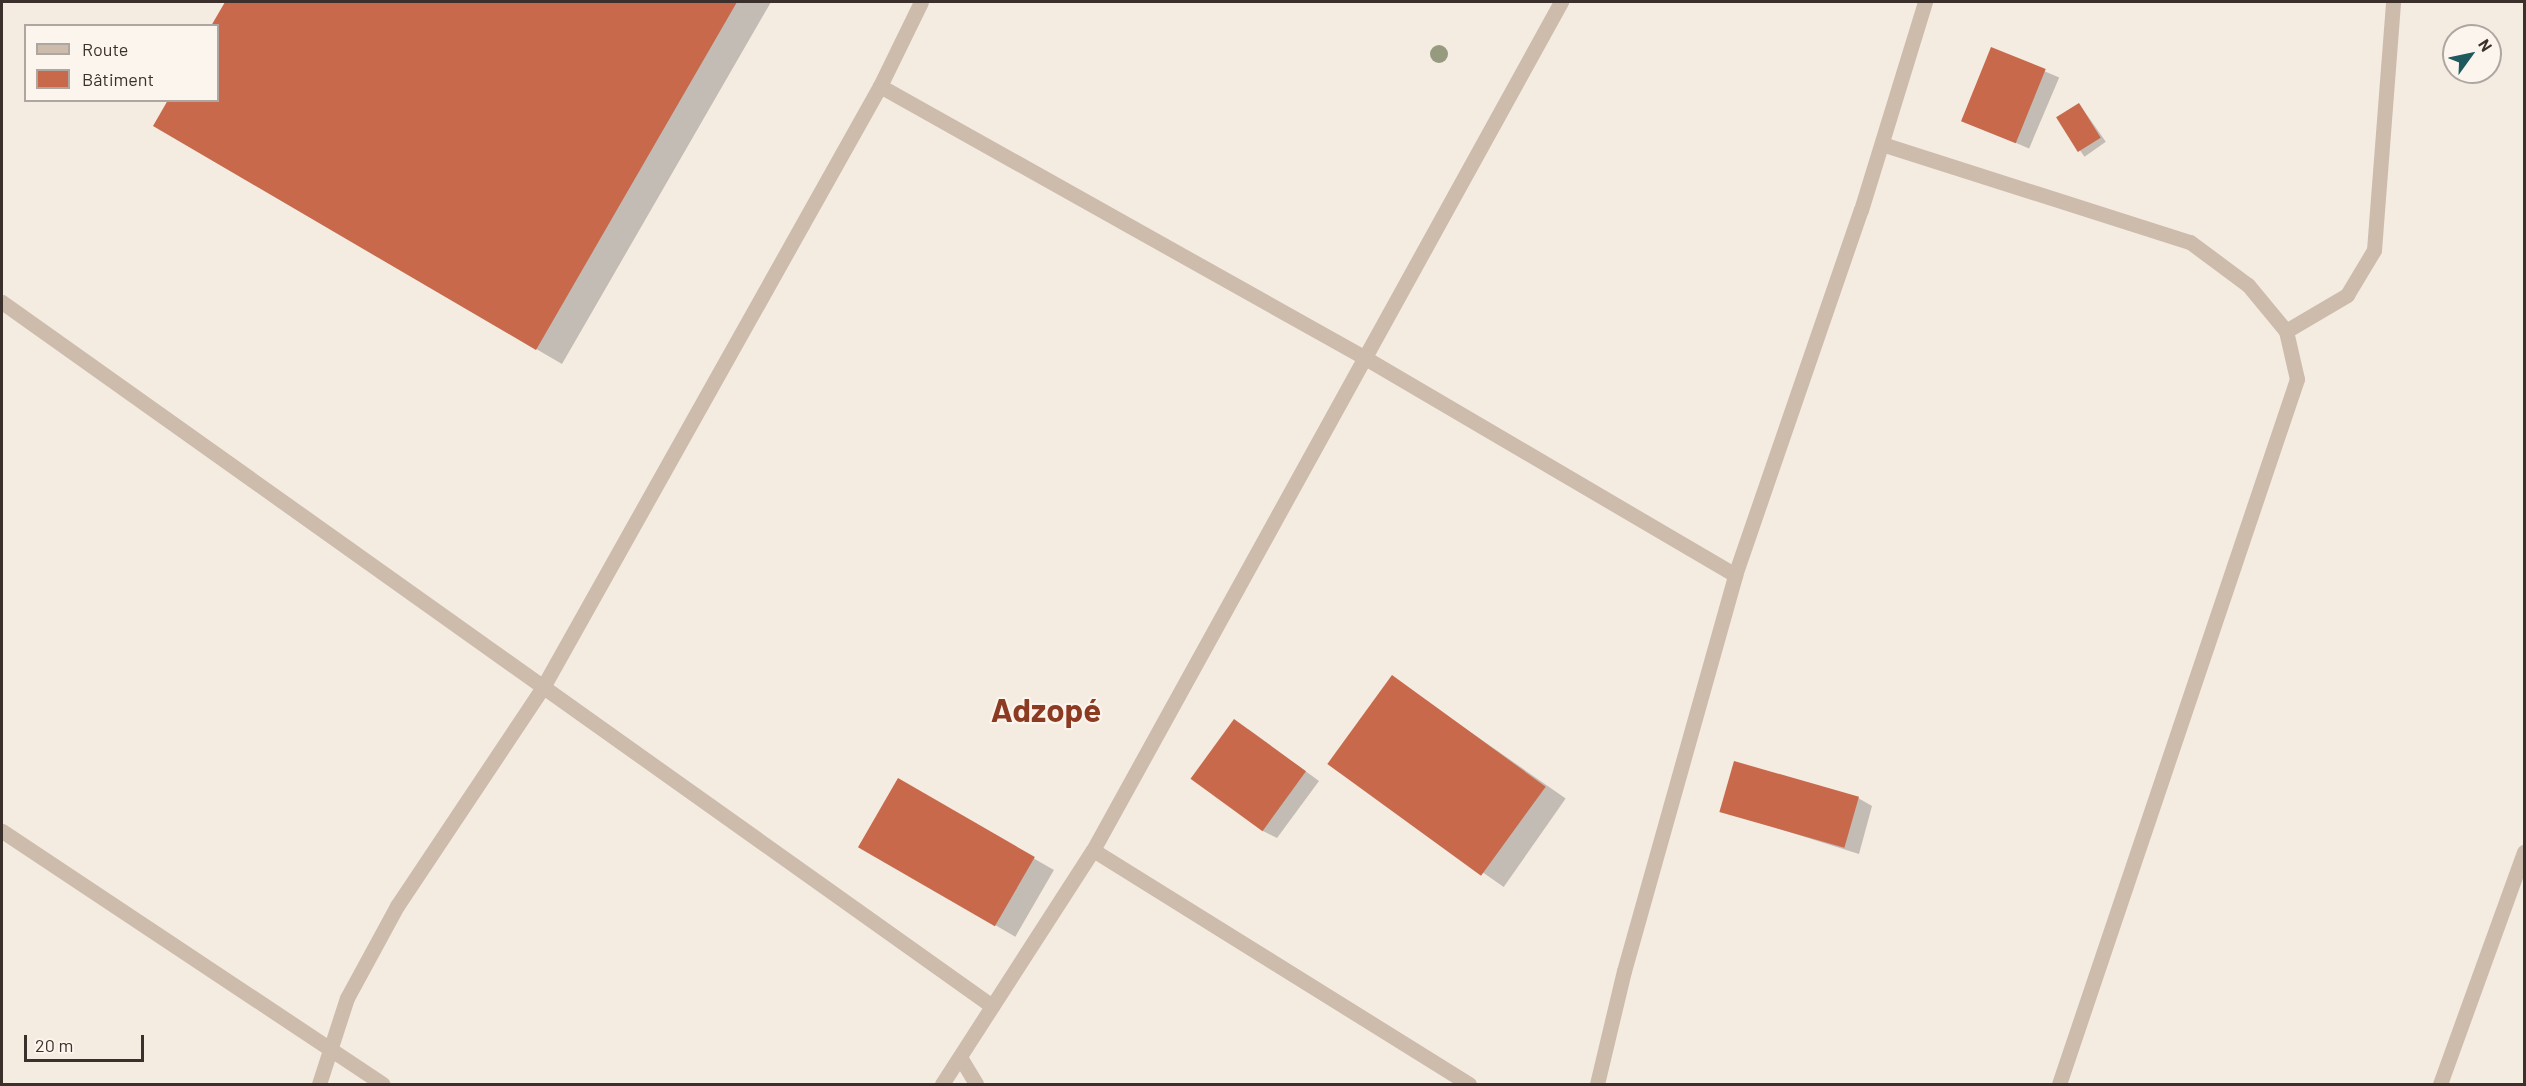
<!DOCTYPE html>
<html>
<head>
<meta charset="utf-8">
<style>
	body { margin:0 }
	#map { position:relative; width:2526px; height:1086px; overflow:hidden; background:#f4ebe1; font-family:Barlow,sans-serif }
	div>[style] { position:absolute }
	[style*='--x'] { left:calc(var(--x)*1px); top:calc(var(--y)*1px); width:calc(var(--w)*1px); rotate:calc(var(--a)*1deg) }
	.shadow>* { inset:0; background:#0003; transform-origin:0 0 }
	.building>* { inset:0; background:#c8694b; transform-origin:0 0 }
	.minor>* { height:15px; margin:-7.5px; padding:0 7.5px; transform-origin:7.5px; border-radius:7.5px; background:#cdbbac }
	.trees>* { width:18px; height:18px; margin:-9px; border-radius:50%; background:#969b7f }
	span { translate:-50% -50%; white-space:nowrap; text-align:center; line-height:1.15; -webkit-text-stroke:4.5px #fbf5ee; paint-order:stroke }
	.town-label { font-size:33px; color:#8c3b22; font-weight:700 }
	.frame { position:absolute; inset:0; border:3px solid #3b302b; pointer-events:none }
	.legend { position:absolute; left:24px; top:24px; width:195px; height:78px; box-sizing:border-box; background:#fbf5ee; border:2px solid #aea6a0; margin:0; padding:8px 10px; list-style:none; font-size:18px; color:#3b302b }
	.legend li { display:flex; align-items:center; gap:12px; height:30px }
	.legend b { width:30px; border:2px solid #aea6a0 }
	.north { position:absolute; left:2442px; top:24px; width:60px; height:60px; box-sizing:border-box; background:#fbf5ee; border:2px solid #aea6a0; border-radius:50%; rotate:57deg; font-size:16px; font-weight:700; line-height:24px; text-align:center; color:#3b302b }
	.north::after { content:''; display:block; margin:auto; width:21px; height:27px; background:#1f5a5e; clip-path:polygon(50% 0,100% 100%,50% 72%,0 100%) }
	.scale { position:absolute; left:24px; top:1035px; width:120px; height:27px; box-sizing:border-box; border:3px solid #3b302b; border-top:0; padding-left:8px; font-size:18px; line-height:21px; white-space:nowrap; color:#3b302b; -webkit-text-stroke:4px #fbf5ee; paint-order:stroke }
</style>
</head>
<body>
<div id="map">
	<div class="shadow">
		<div style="clip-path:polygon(227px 2px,771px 2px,562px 364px,155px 126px,218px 100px,218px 26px,213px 26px)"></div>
		<div style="left:1992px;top:49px;width:73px;height:77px;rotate:23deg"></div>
		<div style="left:2080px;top:105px;width:45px;height:26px;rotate:55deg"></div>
		<div style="left:1392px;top:677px;width:212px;height:108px;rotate:35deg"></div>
		<div style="clip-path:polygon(1248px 729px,1319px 781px,1277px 838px,1263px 831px)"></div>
		<div style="left:898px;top:780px;width:180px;height:77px;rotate:30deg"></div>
		<div style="clip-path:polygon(1858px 798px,1872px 806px,1859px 854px,1722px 811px)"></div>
	</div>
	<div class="building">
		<div style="clip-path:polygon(225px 2px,737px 2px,536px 350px,153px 126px,168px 100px,218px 100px,218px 26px,211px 26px)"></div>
		<div style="left:1991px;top:47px;width:59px;height:80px;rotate:22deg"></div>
		<div style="left:2079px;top:103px;width:41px;height:27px;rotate:58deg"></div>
		<div style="left:1392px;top:675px;width:190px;height:110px;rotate:36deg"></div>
		<div style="left:1234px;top:719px;width:89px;height:74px;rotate:36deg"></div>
		<div style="left:1734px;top:761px;width:130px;height:53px;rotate:16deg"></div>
		<div style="left:898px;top:778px;width:158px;height:80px;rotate:30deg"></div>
	</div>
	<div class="minor">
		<div style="--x:880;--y:86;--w:558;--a:29.27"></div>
		<div style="--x:1367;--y:359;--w:427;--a:30.4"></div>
		<div style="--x:1882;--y:144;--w:323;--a:17.7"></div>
		<div style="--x:2190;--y:242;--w:72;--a:36.6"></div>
		<div style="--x:2248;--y:285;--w:60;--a:50.4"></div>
		<div style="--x:2286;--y:331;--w:49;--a:77.1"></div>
		<div style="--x:2297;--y:379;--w:744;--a:108.65"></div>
		<div style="--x:2;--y:302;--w:1215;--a:35.42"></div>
		<div style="--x:2286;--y:331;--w:71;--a:-30.5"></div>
		<div style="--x:2347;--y:295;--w:52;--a:-59"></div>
		<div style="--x:2374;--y:250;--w:249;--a:-85.6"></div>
		<div style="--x:2;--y:831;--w:457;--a:33.6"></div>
		<div style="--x:1093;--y:850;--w:443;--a:31.9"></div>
		<div style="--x:960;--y:1057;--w:31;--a:59"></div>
		<div style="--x:319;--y:1084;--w:90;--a:-72"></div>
		<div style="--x:347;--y:998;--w:105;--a:-61.5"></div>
		<div style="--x:397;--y:906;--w:263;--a:-56.3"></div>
		<div style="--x:543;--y:687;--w:689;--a:-60.72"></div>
		<div style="--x:880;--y:86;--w:93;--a:-64"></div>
		<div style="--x:942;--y:1084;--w:278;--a:-57.2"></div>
		<div style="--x:1093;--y:850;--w:969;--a:-61.11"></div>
		<div style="--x:1597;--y:1084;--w:116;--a:-76.6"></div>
		<div style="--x:1624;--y:971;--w:411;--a:-74.3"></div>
		<div style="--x:1735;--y:575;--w:386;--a:-71"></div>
		<div style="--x:1861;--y:210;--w:218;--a:-72.9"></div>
		<div style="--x:2440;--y:1084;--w:247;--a:-70.1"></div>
	</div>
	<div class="trees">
		<div style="left:1439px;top:54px"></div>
	</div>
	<div class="town-label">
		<span style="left:1046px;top:710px">Adzopé</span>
	</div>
	<div class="frame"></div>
	<ul class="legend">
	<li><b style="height:8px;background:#cdbbac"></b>Route</li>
	<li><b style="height:16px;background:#c8694b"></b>Bâtiment</li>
	</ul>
	<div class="north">N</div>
	<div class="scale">20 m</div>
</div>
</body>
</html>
